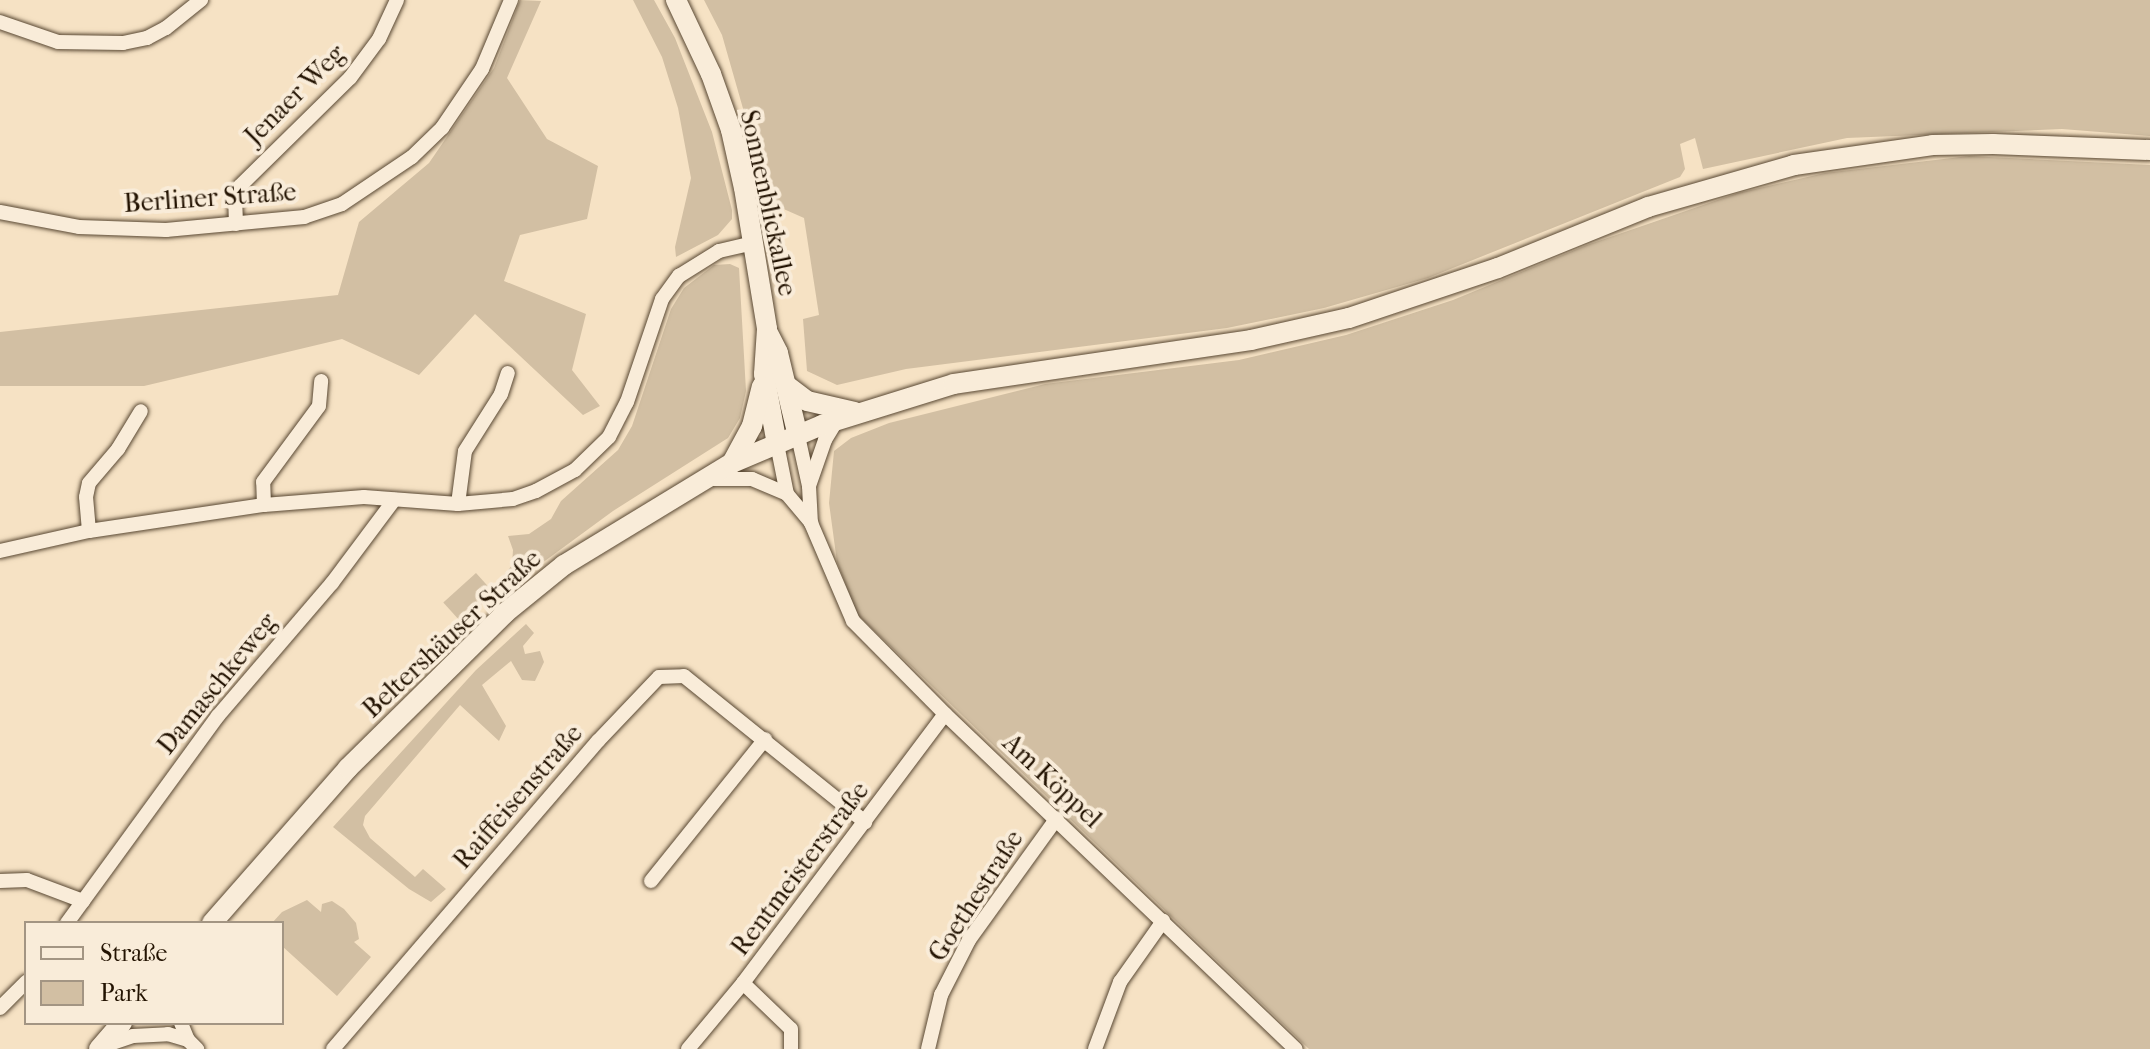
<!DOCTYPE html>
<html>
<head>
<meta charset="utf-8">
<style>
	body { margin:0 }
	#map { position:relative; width:2150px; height:1049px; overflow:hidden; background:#f6e2c4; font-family:"IM FELL French Canon",serif }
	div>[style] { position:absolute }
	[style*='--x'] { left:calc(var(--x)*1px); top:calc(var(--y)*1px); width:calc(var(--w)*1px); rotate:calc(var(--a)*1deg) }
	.green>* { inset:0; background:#d2bfa3; transform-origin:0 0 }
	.roads { filter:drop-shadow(0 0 2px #584732) drop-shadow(0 0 2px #584732) }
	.minor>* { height:14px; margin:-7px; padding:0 7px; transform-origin:7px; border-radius:7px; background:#f9ecd9 }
	.secondary>* { height:20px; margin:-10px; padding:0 10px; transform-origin:10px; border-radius:10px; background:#f9ecd9 }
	span { translate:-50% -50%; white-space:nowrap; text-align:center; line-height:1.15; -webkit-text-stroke:8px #f9ecd9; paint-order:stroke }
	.street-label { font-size:26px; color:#231302 }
	.legend { position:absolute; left:24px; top:921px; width:260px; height:104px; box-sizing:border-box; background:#f9ecd9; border:2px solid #a39583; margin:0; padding:10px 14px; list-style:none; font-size:24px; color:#231302 }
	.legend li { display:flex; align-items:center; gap:16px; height:40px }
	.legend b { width:40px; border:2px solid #a39583 }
</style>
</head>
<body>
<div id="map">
	<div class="green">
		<div style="clip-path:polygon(520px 0,541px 1px,507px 78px,547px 139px,598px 166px,587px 219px,520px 235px,504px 281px,586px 314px,572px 370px,600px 406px,583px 415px,475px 314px,419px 375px,342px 339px,144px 386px,0 386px,0 332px,338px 295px,359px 222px,429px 163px,494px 68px)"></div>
		<div style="clip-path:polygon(633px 0,654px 0,675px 38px,712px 132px,732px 210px,732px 219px,718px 235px,676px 257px,675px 247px,691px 178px,678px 108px,662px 57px)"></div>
		<div style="clip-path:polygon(704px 0,2150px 0,2150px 136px,2062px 129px,1847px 138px,1703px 169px,1695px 138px,1680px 144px,1685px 169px,1680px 177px,1428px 278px,1324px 308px,1227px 328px,906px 369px,837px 385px,807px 371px,803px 319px,819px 315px,804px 218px,770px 203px,722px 35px)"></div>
		<div style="clip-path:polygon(1969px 156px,2150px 165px,2150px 1049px,1309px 1049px,857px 614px,837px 562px,829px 503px,834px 451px,851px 438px,889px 423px,1045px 384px,1239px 360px,1346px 335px,1453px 300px,1587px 245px,1738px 193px,1825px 173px)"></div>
		<div style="clip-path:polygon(730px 264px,739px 268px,746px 391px,740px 418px,728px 438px,613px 511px,501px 593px,495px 587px,512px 565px,513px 550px,508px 536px,529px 534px,551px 519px,561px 501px,618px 450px,632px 426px,671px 309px,684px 288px,714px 265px)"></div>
		<div style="left:476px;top:573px;width:27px;height:44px;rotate:48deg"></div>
		<div style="clip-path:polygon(526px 624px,534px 633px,523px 646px,525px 654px,540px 651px,544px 662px,535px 681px,522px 680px,511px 661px,482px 685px,506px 726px,499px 741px,460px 705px,365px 816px,363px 825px,370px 838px,415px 877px,423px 869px,446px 889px,431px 902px,409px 889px,333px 827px,476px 670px)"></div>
		<div style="clip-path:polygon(307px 900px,321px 912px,322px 904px,332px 901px,344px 909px,356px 923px,359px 939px,354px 942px,371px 957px,337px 996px,282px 946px,282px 923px,272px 923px,282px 912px)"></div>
	</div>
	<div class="roads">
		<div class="minor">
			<div style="--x:0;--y:22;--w:61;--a:19"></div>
			<div style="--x:58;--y:42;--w:65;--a:0.9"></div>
			<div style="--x:123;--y:43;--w:25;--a:-12"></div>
			<div style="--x:147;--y:38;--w:21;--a:-28"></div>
			<div style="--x:166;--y:28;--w:45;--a:-38.7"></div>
			<div style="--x:0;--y:212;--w:80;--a:10.8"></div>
			<div style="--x:79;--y:227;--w:87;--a:2"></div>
			<div style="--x:166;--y:230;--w:139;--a:-5.4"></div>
			<div style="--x:304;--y:217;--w:40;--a:-18.9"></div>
			<div style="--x:342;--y:204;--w:84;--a:-33.9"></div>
			<div style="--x:412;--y:157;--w:42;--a:-44"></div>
			<div style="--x:442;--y:128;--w:71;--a:-55.9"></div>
			<div style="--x:482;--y:69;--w:75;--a:-67.2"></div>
			<div style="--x:236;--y:224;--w:28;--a:-92"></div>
			<div style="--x:235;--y:196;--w:11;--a:-63"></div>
			<div style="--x:240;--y:186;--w:154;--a:-44.5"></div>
			<div style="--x:350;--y:78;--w:49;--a:-53.4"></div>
			<div style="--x:379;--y:39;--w:43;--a:-65.2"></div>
			<div style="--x:798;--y:436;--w:51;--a:77.6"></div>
			<div style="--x:809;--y:486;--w:37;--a:87"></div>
			<div style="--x:777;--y:444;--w:51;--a:78.7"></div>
			<div style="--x:787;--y:494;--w:38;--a:50"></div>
			<div style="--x:811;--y:523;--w:107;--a:66.8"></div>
			<div style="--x:853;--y:621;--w:131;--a:45.3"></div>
			<div style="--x:945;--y:714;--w:485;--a:43.7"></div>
			<div style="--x:712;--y:479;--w:40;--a:0"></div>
			<div style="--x:752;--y:479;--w:38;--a:23"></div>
			<div style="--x:809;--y:486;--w:49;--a:-70.8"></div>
			<div style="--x:825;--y:440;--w:23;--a:-59"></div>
			<div style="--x:458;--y:504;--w:53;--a:-82.5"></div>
			<div style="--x:465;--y:451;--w:67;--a:-57.7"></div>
			<div style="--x:501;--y:394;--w:22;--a:-72"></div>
			<div style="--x:264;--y:505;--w:23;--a:-92"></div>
			<div style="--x:263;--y:482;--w:94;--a:-53.6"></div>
			<div style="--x:319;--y:406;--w:25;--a:-85"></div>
			<div style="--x:89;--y:531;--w:34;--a:-95"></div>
			<div style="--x:86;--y:497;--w:14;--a:-78"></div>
			<div style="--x:89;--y:483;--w:45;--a:-49.5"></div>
			<div style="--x:118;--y:449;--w:44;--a:-58.8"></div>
			<div style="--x:0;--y:551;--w:91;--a:-12.7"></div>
			<div style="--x:89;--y:531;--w:177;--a:-8.5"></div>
			<div style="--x:264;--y:505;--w:100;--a:-4.6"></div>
			<div style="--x:364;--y:497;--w:94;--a:4.3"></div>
			<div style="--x:458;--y:504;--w:55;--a:-5.2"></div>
			<div style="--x:513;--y:499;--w:24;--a:-19"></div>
			<div style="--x:536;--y:491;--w:44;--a:-28.3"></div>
			<div style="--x:575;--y:470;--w:47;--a:-44.1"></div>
			<div style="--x:609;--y:437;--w:39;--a:-63"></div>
			<div style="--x:627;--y:402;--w:109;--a:-71.2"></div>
			<div style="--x:662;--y:299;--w:29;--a:-54"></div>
			<div style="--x:679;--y:276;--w:47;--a:-32"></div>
			<div style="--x:719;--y:251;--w:37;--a:-13"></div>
			<div style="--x:0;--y:881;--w:27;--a:-2"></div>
			<div style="--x:27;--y:880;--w:60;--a:20.6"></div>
			<div style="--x:651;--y:881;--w:182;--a:-51.2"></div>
			<div style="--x:67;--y:923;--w:256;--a:-53.9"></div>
			<div style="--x:218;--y:716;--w:175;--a:-49.4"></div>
			<div style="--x:332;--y:583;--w:104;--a:-53.2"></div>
			<div style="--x:743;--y:983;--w:66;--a:43.8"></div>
			<div style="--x:791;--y:1029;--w:20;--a:90"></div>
			<div style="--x:0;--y:1008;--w:37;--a:-45"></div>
			<div style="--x:181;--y:1023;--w:18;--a:68"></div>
			<div style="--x:104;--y:1046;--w:31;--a:-19"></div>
			<div style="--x:133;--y:1036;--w:35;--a:-3"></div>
			<div style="--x:168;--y:1034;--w:21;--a:17"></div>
			<div style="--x:188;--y:1040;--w:13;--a:45"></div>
			<div style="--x:333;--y:1049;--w:406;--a:-49.3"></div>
			<div style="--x:598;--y:741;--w:88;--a:-46.4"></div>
			<div style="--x:659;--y:677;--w:25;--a:-2"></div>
			<div style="--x:684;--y:676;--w:233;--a:38.9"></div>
			<div style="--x:688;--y:1049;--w:86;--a:-50.2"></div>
			<div style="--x:743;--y:983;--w:336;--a:-53.1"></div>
			<div style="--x:928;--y:1049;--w:56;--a:-76.5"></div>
			<div style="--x:941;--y:995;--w:62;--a:-63"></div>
			<div style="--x:969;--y:940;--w:150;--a:-54.2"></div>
			<div style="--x:1095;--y:1049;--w:72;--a:-69.5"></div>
			<div style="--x:1120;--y:982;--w:75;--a:-54.8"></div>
		</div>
		<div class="secondary">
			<div style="--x:676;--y:0;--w:82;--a:64.7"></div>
			<div style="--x:711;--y:74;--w:59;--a:70.3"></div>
			<div style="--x:731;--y:130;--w:59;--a:77.4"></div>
			<div style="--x:744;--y:188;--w:143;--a:80.7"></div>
			<div style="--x:767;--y:329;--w:45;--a:93.8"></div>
			<div style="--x:764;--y:374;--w:71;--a:79.5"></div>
			<div style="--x:768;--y:333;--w:22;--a:63"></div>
			<div style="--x:778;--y:353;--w:85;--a:76.5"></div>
			<div style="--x:786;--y:385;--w:26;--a:37"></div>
			<div style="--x:807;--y:401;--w:49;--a:12.9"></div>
			<div style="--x:732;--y:463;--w:42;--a:-61.6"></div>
			<div style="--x:752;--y:426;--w:41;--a:-76"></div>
			<div style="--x:212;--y:923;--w:206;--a:-48.7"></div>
			<div style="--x:348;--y:768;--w:221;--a:-44.6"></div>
			<div style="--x:505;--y:613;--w:76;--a:-39.1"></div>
			<div style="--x:564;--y:565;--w:197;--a:-31.3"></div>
			<div style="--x:732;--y:463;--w:98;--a:-22.9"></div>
			<div style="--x:822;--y:425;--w:138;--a:-17.3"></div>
			<div style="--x:954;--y:384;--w:300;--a:-8.4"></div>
			<div style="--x:1251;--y:340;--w:100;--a:-12.7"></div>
			<div style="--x:1349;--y:318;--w:157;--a:-18.6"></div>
			<div style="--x:1498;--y:268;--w:162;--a:-22.1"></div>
			<div style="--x:1648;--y:207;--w:152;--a:-16"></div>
			<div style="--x:1794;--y:165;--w:140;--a:-8.2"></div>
			<div style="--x:1933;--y:145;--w:60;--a:-1"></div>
			<div style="--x:1993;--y:144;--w:157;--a:2.2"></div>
			<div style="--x:99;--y:1049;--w:35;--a:-49"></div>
		</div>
	</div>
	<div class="street-label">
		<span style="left:295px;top:95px;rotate:-45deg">Jenaer Weg</span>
		<span style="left:210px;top:198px;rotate:-4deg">Berliner Straße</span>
		<span style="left:768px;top:203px;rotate:78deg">Sonnenblickallee</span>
		<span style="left:452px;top:634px;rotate:-43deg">Beltershäuser Straße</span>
		<span style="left:217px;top:684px;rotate:-51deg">Damaschkeweg</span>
		<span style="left:1052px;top:781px;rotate:43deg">Am Köppel</span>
		<span style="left:518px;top:797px;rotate:-49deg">Raiffeisenstraße</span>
		<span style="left:800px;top:869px;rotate:-53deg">Rentmeisterstraße</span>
		<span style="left:976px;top:896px;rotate:-57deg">Goethestraße</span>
	</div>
	<ul class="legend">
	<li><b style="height:10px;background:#f9ecd9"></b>Straße</li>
	<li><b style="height:22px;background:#d2bfa3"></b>Park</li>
	</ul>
</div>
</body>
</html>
